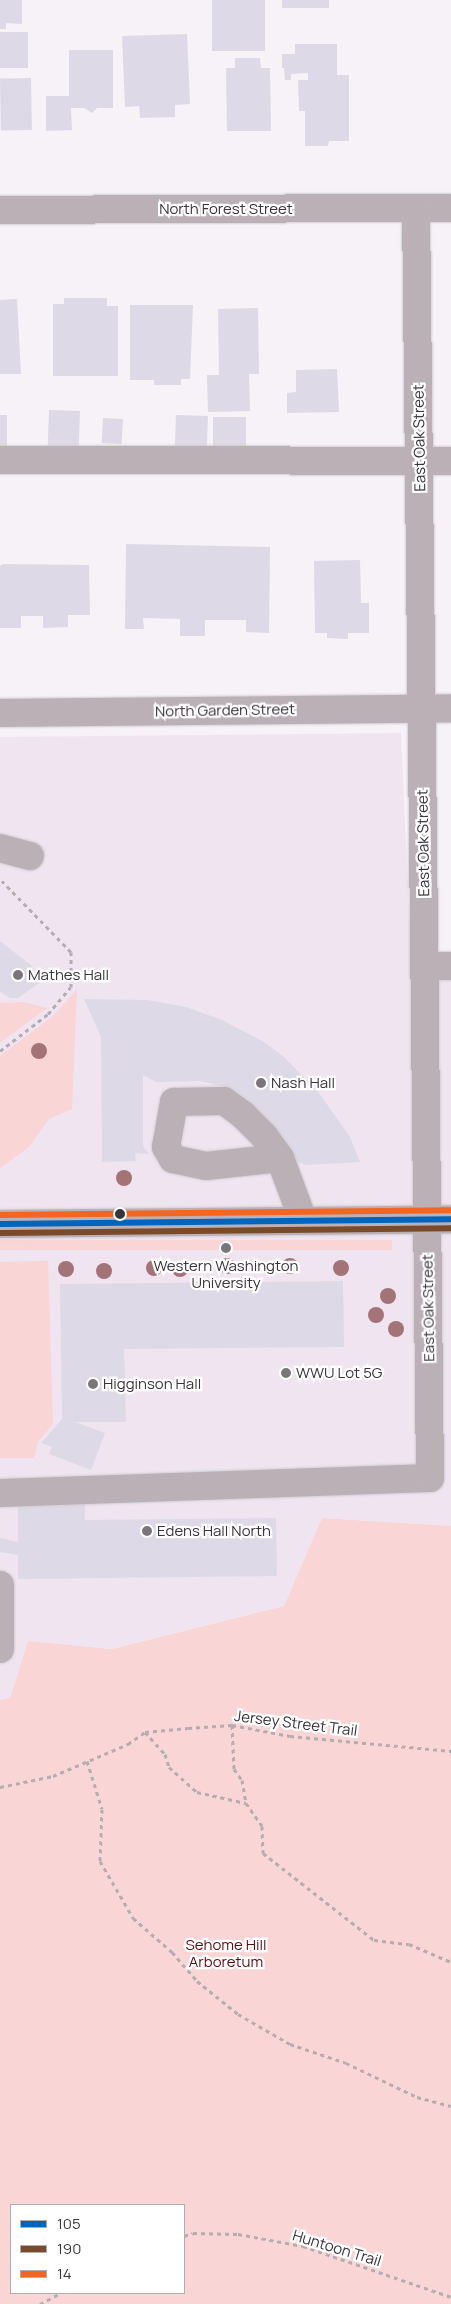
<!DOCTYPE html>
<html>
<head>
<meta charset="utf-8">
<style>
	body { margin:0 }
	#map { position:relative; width:451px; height:2304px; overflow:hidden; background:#f7f1f8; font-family:Manrope,sans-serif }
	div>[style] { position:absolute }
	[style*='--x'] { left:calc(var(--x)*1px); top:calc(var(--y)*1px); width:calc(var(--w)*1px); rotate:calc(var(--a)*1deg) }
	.built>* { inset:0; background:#f0e4f1 }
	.green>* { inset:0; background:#f9d5d5; transform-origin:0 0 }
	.building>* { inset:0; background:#ded9e6; transform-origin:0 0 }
	.path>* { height:3px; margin-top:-1.5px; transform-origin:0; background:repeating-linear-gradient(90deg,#b6adb1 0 4px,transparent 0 8px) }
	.roads { filter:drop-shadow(0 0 1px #d0ccd1) drop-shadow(0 0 1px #d0ccd1) }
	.minor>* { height:28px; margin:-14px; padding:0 14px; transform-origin:14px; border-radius:14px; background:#bcb0b7 }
	.bus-1>* { height:6px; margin:-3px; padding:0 3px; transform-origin:3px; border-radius:3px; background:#0065bd }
	.bus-2>* { height:6px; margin:-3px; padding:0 3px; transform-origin:3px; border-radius:3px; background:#7a4b2a }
	.bus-3>* { height:6px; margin:-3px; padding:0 3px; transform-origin:3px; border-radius:3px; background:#f26522 }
	.trees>* { width:16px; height:16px; margin:-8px; border-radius:50%; background:#a47378 }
	.dots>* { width:14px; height:14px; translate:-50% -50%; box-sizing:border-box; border:2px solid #fff; border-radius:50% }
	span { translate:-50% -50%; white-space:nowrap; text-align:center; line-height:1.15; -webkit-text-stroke:4.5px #fff; paint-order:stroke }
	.street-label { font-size:15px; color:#393439 }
	.poi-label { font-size:15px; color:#393439 }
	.left { translate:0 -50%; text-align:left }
	.park-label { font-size:15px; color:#610c10 }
	.legend { position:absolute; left:10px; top:2204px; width:175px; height:90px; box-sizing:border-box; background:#fff; border:1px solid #b0aeb0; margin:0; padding:6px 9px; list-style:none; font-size:15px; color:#393439 }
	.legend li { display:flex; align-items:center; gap:10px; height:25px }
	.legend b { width:25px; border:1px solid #b0aeb0 }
</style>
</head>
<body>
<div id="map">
	<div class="built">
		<div style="clip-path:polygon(401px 733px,412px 977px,451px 977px,451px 1526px,322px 1518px,284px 1606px,112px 1649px,28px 1641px,10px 1699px,0 1700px,0 737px)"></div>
	</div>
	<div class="green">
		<div style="clip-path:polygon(77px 989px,72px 1109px,49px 1119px,28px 1148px,0 1168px,0 1056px,54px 1015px)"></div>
		<div style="clip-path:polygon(24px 1002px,47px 1008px,0 1043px,0 1003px)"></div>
		<div style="left:392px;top:1240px;width:10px;height:392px;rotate:90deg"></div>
		<div style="clip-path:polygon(48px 1261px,53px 1424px,38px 1442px,34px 1458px,0 1458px,0 1262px)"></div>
		<div style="clip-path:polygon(evenodd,322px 1518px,451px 1526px,451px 2304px,0 2304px,0 1700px,10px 1698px,28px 1641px,112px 1649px,284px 1606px,322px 1518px,11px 2205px,184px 2205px,184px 2293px,11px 2293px,11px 2205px)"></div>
	</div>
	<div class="building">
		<div style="clip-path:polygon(0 0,22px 0,22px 24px,6px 23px,6px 29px,0 29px)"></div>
		<div style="left:212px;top:0;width:53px;height:51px"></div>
		<div style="left:282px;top:0;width:47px;height:8px"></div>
		<div style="left:0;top:32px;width:28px;height:36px"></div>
		<div style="clip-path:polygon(187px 34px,190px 104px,175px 105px,175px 117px,140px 118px,139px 106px,125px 107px,122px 36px)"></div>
		<div style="clip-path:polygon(295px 44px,337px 44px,337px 75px,349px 75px,349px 141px,329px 141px,328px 146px,305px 146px,305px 111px,299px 111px,298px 80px,308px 80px,308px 73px,291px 74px,291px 80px,285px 80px,284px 68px,282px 68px,282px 54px,295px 54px)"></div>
		<div style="clip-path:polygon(69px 50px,113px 50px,113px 108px,97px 108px,92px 113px,84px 108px,71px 108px,72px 130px,46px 131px,46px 96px,69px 96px)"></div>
		<div style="clip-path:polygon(235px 58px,260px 58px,261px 68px,270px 68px,271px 131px,227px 131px,226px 68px,235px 68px)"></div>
		<div style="left:31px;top:78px;width:52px;height:31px;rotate:89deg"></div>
		<div style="clip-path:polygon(64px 298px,107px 298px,107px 306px,118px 306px,118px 376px,53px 376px,53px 304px,64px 304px)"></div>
		<div style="clip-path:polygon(17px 299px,21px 374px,0 374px,0 300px)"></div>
		<div style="clip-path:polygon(130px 305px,193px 305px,190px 379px,181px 379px,181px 385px,154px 385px,154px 380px,130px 380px)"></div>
		<div style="clip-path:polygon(258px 308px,259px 374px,249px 374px,250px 411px,208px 412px,207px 375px,219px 375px,218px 309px)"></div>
		<div style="clip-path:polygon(337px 369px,339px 412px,287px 413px,287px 393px,296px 392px,296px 370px)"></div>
		<div style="left:49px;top:410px;width:31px;height:36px;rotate:2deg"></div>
		<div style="left:0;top:415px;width:7px;height:34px"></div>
		<div style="left:176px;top:415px;width:32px;height:34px;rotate:2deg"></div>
		<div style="left:213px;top:417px;width:33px;height:30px"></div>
		<div style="left:103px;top:418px;width:20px;height:25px;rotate:3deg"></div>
		<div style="clip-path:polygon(126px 544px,270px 547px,269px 633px,246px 632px,246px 620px,205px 620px,205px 636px,180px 636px,180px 619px,143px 618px,144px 629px,125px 629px)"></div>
		<div style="clip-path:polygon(360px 560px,361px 603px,369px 603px,369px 633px,348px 633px,348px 639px,327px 638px,327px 633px,315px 633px,314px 561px)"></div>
		<div style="clip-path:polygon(3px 564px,89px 565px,90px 615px,68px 615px,68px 627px,43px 628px,43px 616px,21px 616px,21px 628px,0 628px,0 566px)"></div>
		<div style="clip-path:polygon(0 941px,32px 966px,29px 969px,42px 981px,18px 998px,10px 998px,0 992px)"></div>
		<div style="clip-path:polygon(84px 999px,147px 1000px,186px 1007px,222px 1020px,264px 1042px,284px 1057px,319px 1093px,350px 1137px,360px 1162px,306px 1165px,298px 1162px,239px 1095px,228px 1088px,201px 1081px,156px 1082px,143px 1075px,143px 1146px,149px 1154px,135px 1153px,136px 1161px,102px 1162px,101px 1037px)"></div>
		<div style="clip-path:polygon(343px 1281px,344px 1347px,124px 1349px,126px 1422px,75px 1422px,105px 1433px,91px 1470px,49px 1454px,52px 1447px,41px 1443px,62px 1419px,60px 1284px)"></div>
		<div style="clip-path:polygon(85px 1504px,85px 1520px,276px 1518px,277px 1576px,18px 1579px,18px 1555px,0 1552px,0 1538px,18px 1542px,18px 1505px)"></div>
	</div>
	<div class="path">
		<div style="--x:0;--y:1051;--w:61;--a:-37.6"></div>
		<div style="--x:48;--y:1014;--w:35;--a:-50"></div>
		<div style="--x:71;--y:987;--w:35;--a:-90"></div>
		<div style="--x:71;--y:952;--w:99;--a:-134.2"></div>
		<div style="--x:232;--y:1725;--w:44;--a:87.4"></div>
		<div style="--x:234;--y:1769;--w:14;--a:54"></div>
		<div style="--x:242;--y:1780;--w:23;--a:80"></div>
		<div style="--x:246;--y:1803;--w:28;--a:55"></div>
		<div style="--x:262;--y:1826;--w:27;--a:88"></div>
		<div style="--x:263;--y:1853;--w:141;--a:38.1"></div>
		<div style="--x:374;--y:1940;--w:35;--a:7"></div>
		<div style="--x:409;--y:1944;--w:46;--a:23.2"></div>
		<div style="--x:145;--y:1732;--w:30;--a:48"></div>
		<div style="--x:165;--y:1754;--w:14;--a:73"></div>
		<div style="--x:169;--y:1767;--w:38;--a:42"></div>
		<div style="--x:197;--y:1792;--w:50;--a:12.7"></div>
		<div style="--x:87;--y:1761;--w:50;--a:72.6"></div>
		<div style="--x:102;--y:1809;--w:52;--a:92.2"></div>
		<div style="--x:100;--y:1861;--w:66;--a:59.9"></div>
		<div style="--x:133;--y:1918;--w:52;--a:41.1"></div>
		<div style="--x:172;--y:1952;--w:38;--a:49"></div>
		<div style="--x:197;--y:1981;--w:53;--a:38.8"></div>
		<div style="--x:238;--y:2014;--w:60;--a:30"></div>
		<div style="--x:290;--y:2044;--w:59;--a:18.7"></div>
		<div style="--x:346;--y:2063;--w:79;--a:25.6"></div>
		<div style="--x:417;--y:2097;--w:35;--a:15"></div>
		<div style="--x:0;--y:1787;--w:54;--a:-11.7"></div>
		<div style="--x:53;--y:1776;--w:82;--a:-23.1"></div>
		<div style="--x:128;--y:1744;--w:21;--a:-35"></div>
		<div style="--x:145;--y:1732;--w:43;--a:-5.3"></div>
		<div style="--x:188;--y:1728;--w:44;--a:-3.9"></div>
		<div style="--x:232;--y:1725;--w:59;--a:10.7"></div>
		<div style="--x:290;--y:1736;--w:162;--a:5.3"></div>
		<div style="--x:184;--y:2236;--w:9;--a:-18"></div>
		<div style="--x:193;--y:2233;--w:45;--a:1.3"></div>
		<div style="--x:238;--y:2234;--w:66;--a:10.5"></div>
		<div style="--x:303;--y:2246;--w:157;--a:19"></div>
		<div style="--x:40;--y:2304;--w:24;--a:-28"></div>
	</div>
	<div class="roads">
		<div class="minor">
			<div style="--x:0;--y:210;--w:451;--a:-0.3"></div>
			<div style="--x:0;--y:460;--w:451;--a:0.1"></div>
			<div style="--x:0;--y:713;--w:451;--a:-0.6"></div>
			<div style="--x:0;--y:848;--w:31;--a:15"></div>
			<div style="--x:424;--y:966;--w:27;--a:0"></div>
			<div style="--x:280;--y:1158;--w:74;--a:173.8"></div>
			<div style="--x:206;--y:1166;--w:34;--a:-168"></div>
			<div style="--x:173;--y:1159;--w:14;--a:-120"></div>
			<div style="--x:166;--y:1147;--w:46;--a:-79.9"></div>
			<div style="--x:174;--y:1102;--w:50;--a:-1.1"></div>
			<div style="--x:224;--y:1101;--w:24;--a:36"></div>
			<div style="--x:243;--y:1115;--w:30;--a:45"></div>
			<div style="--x:264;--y:1136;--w:27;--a:54"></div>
			<div style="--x:280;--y:1158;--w:66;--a:69.6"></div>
			<div style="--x:0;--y:1224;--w:451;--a:-0.6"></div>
			<div style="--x:0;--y:1493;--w:430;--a:-2"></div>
			<div style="--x:430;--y:1478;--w:1270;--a:-90.63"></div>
			<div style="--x:0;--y:1585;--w:64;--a:90"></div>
		</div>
	</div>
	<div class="bus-1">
		<div style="--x:0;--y:1224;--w:451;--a:-0.6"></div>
	</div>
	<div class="bus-2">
		<div style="--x:0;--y:1233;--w:451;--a:-0.6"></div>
	</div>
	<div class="bus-3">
		<div style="--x:0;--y:1215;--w:451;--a:-0.6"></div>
	</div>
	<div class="trees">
		<div style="left:39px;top:1051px"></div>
		<div style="left:124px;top:1178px"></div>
		<div style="left:227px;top:1266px"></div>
		<div style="left:290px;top:1266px"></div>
		<div style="left:154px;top:1268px"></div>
		<div style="left:341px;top:1268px"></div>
		<div style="left:66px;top:1269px"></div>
		<div style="left:180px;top:1269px"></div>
		<div style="left:104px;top:1271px"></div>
		<div style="left:388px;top:1296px"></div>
		<div style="left:376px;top:1315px"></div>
		<div style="left:396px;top:1329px"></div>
	</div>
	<div class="dots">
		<div style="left:18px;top:975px;background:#7c767c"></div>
		<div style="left:261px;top:1083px;background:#7c767c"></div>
		<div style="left:120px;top:1214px;background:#393439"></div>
		<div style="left:226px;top:1248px;background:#7c767c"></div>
		<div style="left:286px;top:1373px;background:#7c767c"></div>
		<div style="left:93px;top:1384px;background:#7c767c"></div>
		<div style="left:147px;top:1531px;background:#7c767c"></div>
	</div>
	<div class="street-label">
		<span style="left:226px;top:209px">North Forest Street</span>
		<span style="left:419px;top:438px;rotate:-91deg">East Oak Street</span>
		<span style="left:225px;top:710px;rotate:-1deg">North Garden Street</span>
		<span style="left:423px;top:843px;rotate:-91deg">East Oak Street</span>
		<span style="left:428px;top:1308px;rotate:-91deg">East Oak Street</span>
		<span style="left:296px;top:1723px;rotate:7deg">Jersey Street Trail</span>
		<span style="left:337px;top:2248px;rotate:17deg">Huntoon Trail</span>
	</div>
	<div class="poi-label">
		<span class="left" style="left:28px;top:975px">Mathes Hall</span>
		<span class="left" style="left:271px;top:1083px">Nash Hall</span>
		<span style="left:226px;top:1274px">Western Washington<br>University</span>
		<span class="left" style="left:296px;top:1373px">WWU Lot 5G</span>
		<span class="left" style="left:103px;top:1384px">Higginson Hall</span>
		<span class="left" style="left:157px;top:1531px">Edens Hall North</span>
	</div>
	<div class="park-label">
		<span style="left:226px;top:1953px">Sehome Hill<br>Arboretum</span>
	</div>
	<ul class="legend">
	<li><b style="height:6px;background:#0065bd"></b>105</li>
	<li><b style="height:6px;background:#7a4b2a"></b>190</li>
	<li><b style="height:6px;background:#f26522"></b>14</li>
	</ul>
</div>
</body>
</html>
